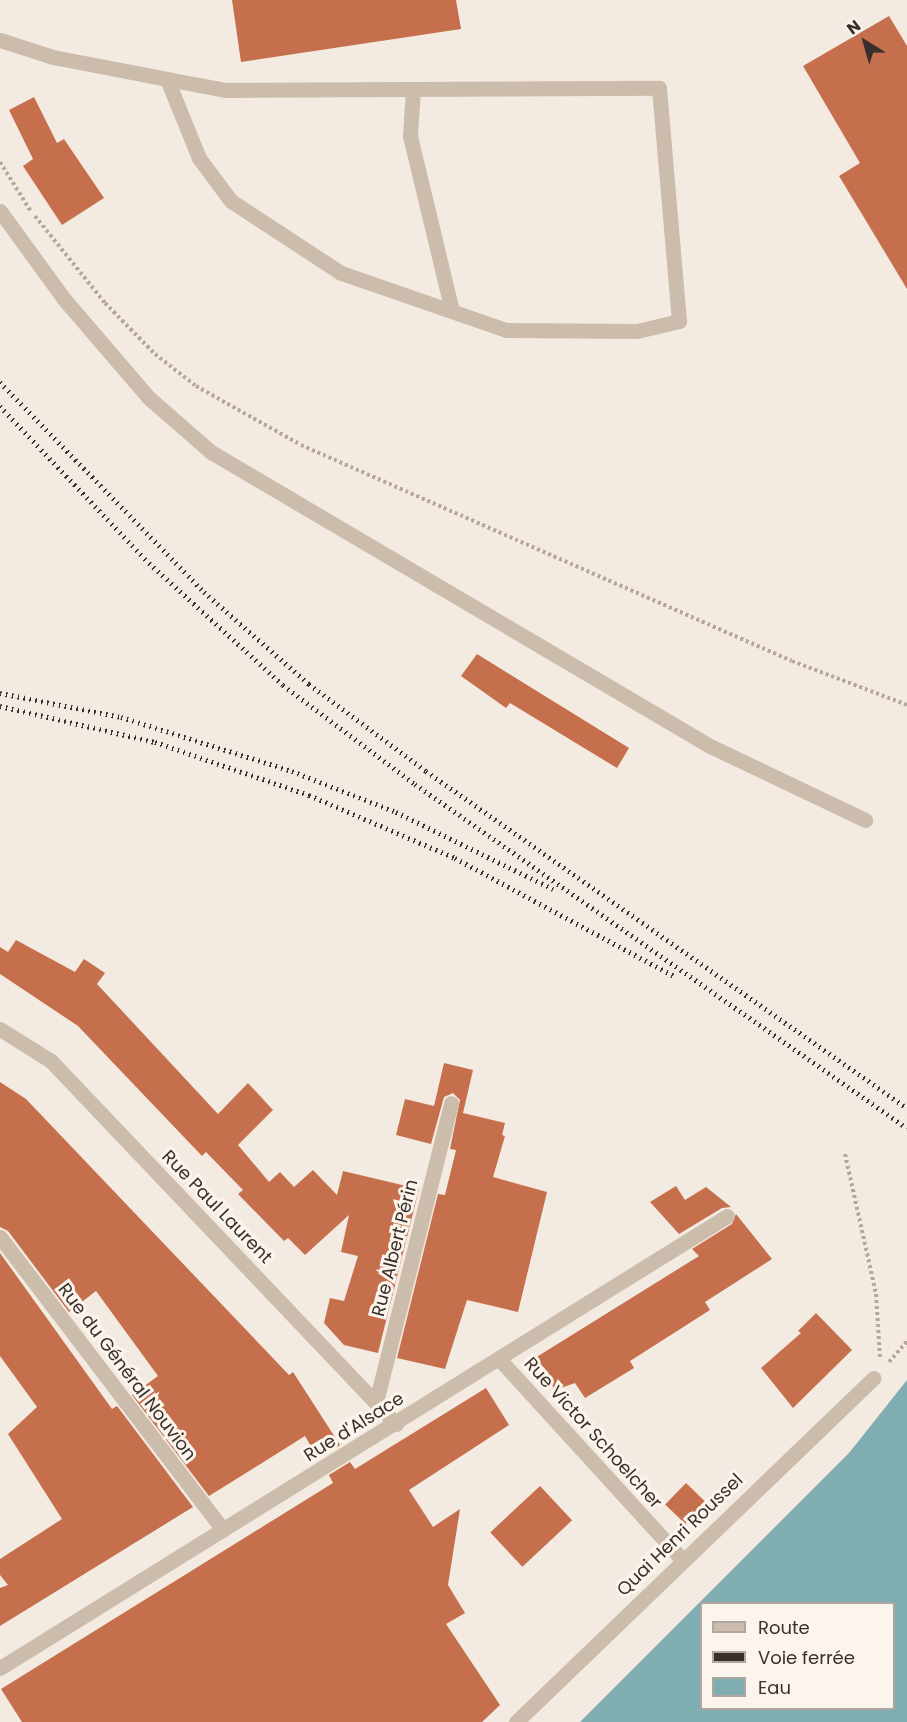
<!DOCTYPE html>
<html>
<head>
<meta charset="utf-8">
<style>
	body { margin:0 }
	#map { position:relative; width:907px; height:1722px; overflow:hidden; background:#f3ebe1; font-family:Poppins,sans-serif }
	div>[style] { position:absolute }
	[style*='--x'] { left:calc(var(--x)*1px); top:calc(var(--y)*1px); width:calc(var(--w)*1px); rotate:calc(var(--a)*1deg) }
	.water>* { inset:0; background:#7fadb1 }
	.building>* { inset:0; background:#c66f4c; transform-origin:0 0 }
	.path>* { height:4px; margin-top:-2px; transform-origin:0; background:repeating-linear-gradient(90deg,#b8a696 0 3px,transparent 0 6px) }
	.service>* { height:15px; margin:-7.5px; padding:0 7.5px; transform-origin:7.5px; border-radius:7.5px; background:#ccbcac }
	.minor>* { height:15px; margin:-7.5px; padding:0 7.5px; transform-origin:7.5px; border-radius:7.5px; background:#ccbcac }
	.rail>* { height:4.5px; margin-top:-2.25px; transform-origin:0; background:repeating-linear-gradient(90deg,#3a302b 0 1.5px,transparent 0 6px) }
	span { translate:-50% -50%; white-space:nowrap; text-align:center; line-height:1.15; -webkit-text-stroke:6px #fbf5ed; paint-order:stroke }
	.street-label { font-size:18px; color:#3a302b }
	.legend { position:absolute; left:700px; top:1602px; width:195px; height:108px; box-sizing:border-box; background:#fbf5ed; border:2px solid #aea69f; margin:0; padding:8px 10px; list-style:none; font-size:18px; color:#3a302b }
	.legend li { display:flex; align-items:center; gap:12px; height:30px }
	.legend b { width:30px; border:2px solid #aea69f }
	.north { position:absolute; left:835px; top:12px; width:60px; height:60px; -webkit-text-stroke:4px #fbf5ed; paint-order:stroke; rotate:323deg; font-size:16px; font-weight:700; line-height:24px; text-align:center; color:#3a302b }
	.north::after { content:''; display:block; margin:auto; width:21px; height:27px; background:#3a302b; clip-path:polygon(50% 0,100% 100%,50% 72%,0 100%) }
</style>
</head>
<body>
<div id="map">
	<div class="water">
		<div style="clip-path:polygon(evenodd,907px 1380px,907px 1722px,580px 1722px,849px 1453px,907px 1380px,702px 1604px,894px 1604px,894px 1708px,702px 1708px,702px 1604px)"></div>
	</div>
	<div class="building">
		<div style="clip-path:polygon(232px 0,456px 0,461px 29px,241px 62px)"></div>
		<div style="clip-path:polygon(889px 16px,907px 46px,907px 289px,839px 176px,860px 163px,803px 66px)"></div>
		<div style="clip-path:polygon(34px 97px,57px 143px,64px 139px,104px 198px,62px 225px,23px 166px,33px 159px,9px 110px)"></div>
		<div style="clip-path:polygon(477px 654px,629px 748px,617px 768px,510px 703px,506px 708px,461px 676px)"></div>
		<div style="clip-path:polygon(16px 940px,75px 972px,84px 959px,105px 973px,97px 984px,218px 1114px,248px 1083px,273px 1110px,238px 1145px,269px 1182px,280px 1172px,294px 1187px,313px 1170px,337px 1195px,343px 1171px,419px 1189px,378px 1353px,344px 1345px,324px 1323px,330px 1298px,344px 1301px,358px 1256px,341px 1252px,349px 1215px,305px 1255px,288px 1238px,284px 1241px,238px 1194px,243px 1190px,206px 1152px,202px 1156px,78px 1026px,0 974px,0 947px,8px 952px)"></div>
		<div style="clip-path:polygon(444px 1063px,473px 1070px,463px 1113px,505px 1123px,502px 1135px,505px 1136px,493px 1177px,547px 1192px,518px 1312px,467px 1300px,445px 1369px,397px 1358px,438px 1194px,445px 1195px,456px 1150px,450px 1149px,460px 1100px,453px 1093px,444px 1097px,431px 1144px,396px 1135px,405px 1099px,434px 1106px)"></div>
		<div style="clip-path:polygon(0 1082px,26px 1099px,289px 1375px,293px 1372px,340px 1445px,318px 1459px,305px 1436px,209px 1496px,132px 1395px,158px 1376px,96px 1291px,69px 1312px,8px 1231px,0 1227px)"></div>
		<div style="clip-path:polygon(676px 1186px,685px 1200px,706px 1187px,731px 1207px,722px 1208px,679px 1234px,650px 1202px)"></div>
		<div style="clip-path:polygon(736px 1214px,772px 1259px,705px 1302px,710px 1310px,630px 1361px,634px 1368px,585px 1398px,575px 1383px,555px 1390px,535px 1358px,699px 1256px,692px 1249px,732px 1224px)"></div>
		<div style="clip-path:polygon(0 1253px,112px 1409px,117px 1406px,193px 1507px,0 1626px,0 1588px,8px 1585px,0 1575px,0 1559px,62px 1519px,8px 1434px,37px 1407px,0 1356px)"></div>
		<div style="clip-path:polygon(816px 1313px,852px 1350px,793px 1408px,761px 1368px,801px 1333px,798px 1331px)"></div>
		<div style="clip-path:polygon(486px 1388px,509px 1425px,409px 1490px,433px 1527px,460px 1509px,448px 1585px,465px 1613px,446px 1624px,500px 1705px,482px 1722px,22px 1722px,1px 1689px,333px 1483px,329px 1475px,350px 1462px,355px 1469px)"></div>
		<div style="left:686px;top:1483px;width:28px;height:30px;rotate:44deg"></div>
		<div style="left:540px;top:1486px;width:47px;height:68px;rotate:47deg"></div>
	</div>
	<div class="path">
		<div style="--x:0;--y:162;--w:57;--a:58"></div>
		<div style="--x:35;--y:216;--w:112;--a:51.2"></div>
		<div style="--x:105;--y:303;--w:71;--a:45.6"></div>
		<div style="--x:155;--y:354;--w:52;--a:38"></div>
		<div style="--x:196;--y:386;--w:120;--a:29.3"></div>
		<div style="--x:301;--y:445;--w:536;--a:23.75"></div>
		<div style="--x:792;--y:661;--w:123;--a:20.9"></div>
		<div style="--x:845;--y:1154;--w:143;--a:77.5"></div>
		<div style="--x:876;--y:1294;--w:63;--a:86.4"></div>
		<div style="--x:889;--y:1362;--w:28;--a:-49"></div>
	</div>
	<div class="service">
		<div style="--x:0;--y:40;--w:56;--a:17.8"></div>
		<div style="--x:53;--y:57;--w:116;--a:10.9"></div>
		<div style="--x:167;--y:79;--w:59;--a:10.7"></div>
		<div style="--x:225;--y:90;--w:434;--a:-0.3"></div>
		<div style="--x:659;--y:88;--w:234;--a:85.1"></div>
		<div style="--x:679;--y:321;--w:43;--a:166.6"></div>
		<div style="--x:637;--y:331;--w:131;--a:-179.6"></div>
		<div style="--x:506;--y:330;--w:175;--a:-160.9"></div>
		<div style="--x:341;--y:273;--w:131;--a:-146.8"></div>
		<div style="--x:231;--y:201;--w:54;--a:-126.7"></div>
		<div style="--x:199;--y:158;--w:85;--a:-112.1"></div>
		<div style="--x:413;--y:89;--w:47;--a:93.7"></div>
		<div style="--x:410;--y:136;--w:180;--a:76.5"></div>
		<div style="--x:0;--y:211;--w:109;--a:54"></div>
		<div style="--x:64;--y:299;--w:130;--a:49.4"></div>
		<div style="--x:149;--y:398;--w:82;--a:41.1"></div>
		<div style="--x:211;--y:452;--w:579;--a:30.51"></div>
		<div style="--x:710;--y:746;--w:172;--a:25.5"></div>
	</div>
	<div class="minor">
		<div style="--x:0;--y:1029;--w:60;--a:32.1"></div>
		<div style="--x:51;--y:1061;--w:501;--a:46.46"></div>
		<div style="--x:0;--y:1237;--w:368;--a:52.7"></div>
		<div style="--x:500;--y:1360;--w:270;--a:47.6"></div>
		<div style="--x:376;--y:1402;--w:308;--a:-75.9"></div>
		<div style="--x:0;--y:1668;--w:856;--a:-31.87"></div>
		<div style="--x:516;--y:1722;--w:496;--a:-43.9"></div>
	</div>
	<div class="rail">
		<div style="--x:0;--y:382;--w:293;--a:45.8"></div>
		<div style="--x:204;--y:592;--w:140;--a:41.2"></div>
		<div style="--x:309;--y:684;--w:146;--a:36.6"></div>
		<div style="--x:426;--y:771;--w:587;--a:35.02"></div>
		<div style="--x:0;--y:406;--w:216;--a:46.5"></div>
		<div style="--x:149;--y:563;--w:181;--a:42.3"></div>
		<div style="--x:283;--y:685;--w:165;--a:36.9"></div>
		<div style="--x:415;--y:784;--w:600;--a:34.96"></div>
		<div style="--x:0;--y:693;--w:123;--a:11.2"></div>
		<div style="--x:121;--y:717;--w:179;--a:17.5"></div>
		<div style="--x:292;--y:771;--w:112;--a:21.5"></div>
		<div style="--x:396;--y:812;--w:175;--a:26.1"></div>
		<div style="--x:0;--y:706;--w:159;--a:13.1"></div>
		<div style="--x:155;--y:742;--w:163;--a:19"></div>
		<div style="--x:309;--y:795;--w:159;--a:23.3"></div>
		<div style="--x:455;--y:858;--w:251;--a:28.3"></div>
	</div>
	<div class="street-label">
		<span style="left:217px;top:1207px;rotate:46deg">Rue Paul Laurent</span>
		<span style="left:395px;top:1248px;rotate:-76deg">Rue Albert Périn</span>
		<span style="left:127px;top:1372px;rotate:53deg">Rue du Général Nouvion</span>
		<span style="left:354px;top:1427px;rotate:-32deg">Rue d'Alsace</span>
		<span style="left:593px;top:1433px;rotate:48deg">Rue Victor Schoelcher</span>
		<span style="left:680px;top:1535px;rotate:-44deg">Quai Henri Roussel</span>
	</div>
	<ul class="legend">
	<li><b style="height:8px;background:#ccbcac"></b>Route</li>
	<li><b style="height:8px;background:#3a302b"></b>Voie ferrée</li>
	<li><b style="height:16px;background:#7fadb1"></b>Eau</li>
	</ul>
	<div class="north">N</div>
</div>
</body>
</html>
